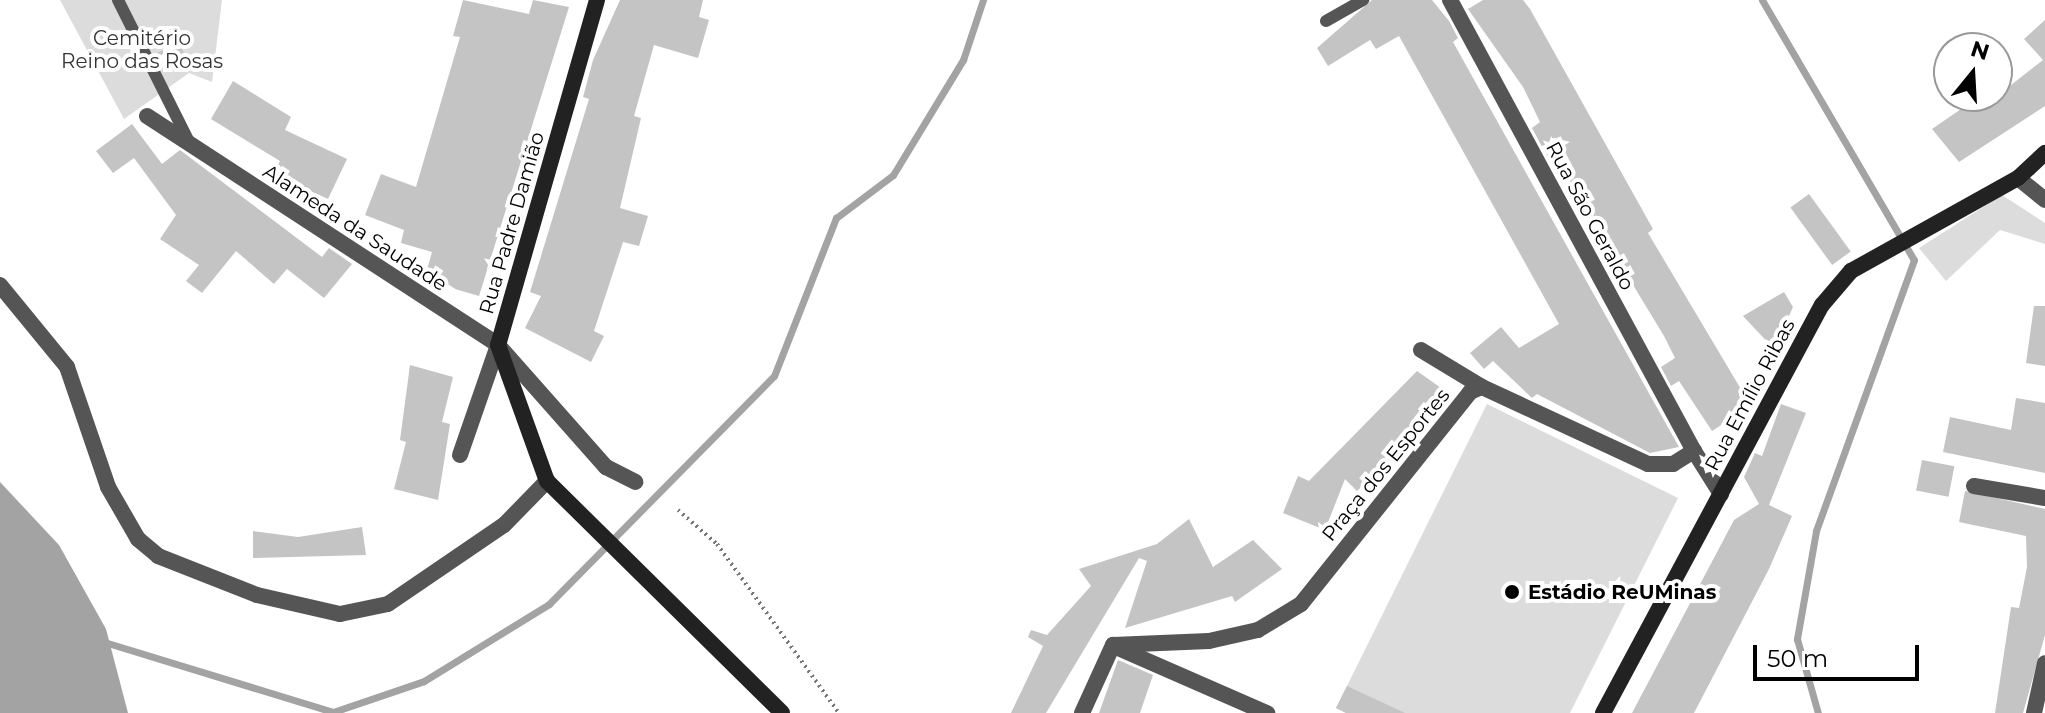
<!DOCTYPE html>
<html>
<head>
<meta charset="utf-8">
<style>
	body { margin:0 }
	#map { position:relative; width:2045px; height:713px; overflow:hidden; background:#fff; font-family:Montserrat,sans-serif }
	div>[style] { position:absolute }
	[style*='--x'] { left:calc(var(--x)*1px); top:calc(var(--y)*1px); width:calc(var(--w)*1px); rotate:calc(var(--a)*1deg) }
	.green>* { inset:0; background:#dcdcdc }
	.water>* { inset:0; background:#a3a3a3 }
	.stream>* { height:7px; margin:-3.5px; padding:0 3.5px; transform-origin:3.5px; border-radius:3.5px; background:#a3a3a3 }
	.building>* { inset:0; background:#c4c4c4; transform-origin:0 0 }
	.path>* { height:4px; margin-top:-2px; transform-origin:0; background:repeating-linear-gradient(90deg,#777 0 2px,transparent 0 6px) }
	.lane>* { height:12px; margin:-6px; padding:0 6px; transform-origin:6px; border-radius:6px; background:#555 }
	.street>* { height:16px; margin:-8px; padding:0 8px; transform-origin:8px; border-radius:8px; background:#555 }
	.secondary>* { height:16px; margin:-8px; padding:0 8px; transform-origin:8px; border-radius:8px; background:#222 }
	.dots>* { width:22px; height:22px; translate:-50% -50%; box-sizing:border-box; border:4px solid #fff; border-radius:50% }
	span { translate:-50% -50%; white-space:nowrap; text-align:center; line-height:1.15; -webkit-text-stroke:8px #fff; paint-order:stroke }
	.park-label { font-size:20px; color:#333 }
	.street-label { font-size:20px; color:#000 }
	.poi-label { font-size:20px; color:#000; font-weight:700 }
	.left { translate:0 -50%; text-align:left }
	.north { position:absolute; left:1933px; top:32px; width:80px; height:80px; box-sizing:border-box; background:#fff; border:2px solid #999; border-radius:50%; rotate:18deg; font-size:22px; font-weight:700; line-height:32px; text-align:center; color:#000 }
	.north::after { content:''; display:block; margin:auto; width:28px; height:36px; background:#000; clip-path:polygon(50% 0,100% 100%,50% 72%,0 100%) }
	.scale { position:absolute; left:1753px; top:645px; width:166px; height:36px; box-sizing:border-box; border:4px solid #000; border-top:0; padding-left:10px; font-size:24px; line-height:28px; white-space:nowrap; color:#000; -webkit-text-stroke:6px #fff; paint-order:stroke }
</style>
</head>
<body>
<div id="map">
	<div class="green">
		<div style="clip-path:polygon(60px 0,222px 0,212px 82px,189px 73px,124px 119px)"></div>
		<div style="clip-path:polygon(2002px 195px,2045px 223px,2045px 244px,2000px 230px,1946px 281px,1919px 248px)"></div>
		<div style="clip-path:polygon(1487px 404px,1678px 498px,1570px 713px,1346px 713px,1336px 708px)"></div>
	</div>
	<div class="water">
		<div style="clip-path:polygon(0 482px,59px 545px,106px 629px,128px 713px,0 713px)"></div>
	</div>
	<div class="stream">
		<div style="--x:1762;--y:0;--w:301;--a:59.7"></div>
		<div style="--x:1914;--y:260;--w:288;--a:109.9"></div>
		<div style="--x:1816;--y:531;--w:110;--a:100"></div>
		<div style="--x:1797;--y:639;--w:77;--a:74.2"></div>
		<div style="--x:101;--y:641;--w:243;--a:17"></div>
		<div style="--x:333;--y:712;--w:96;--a:-18.8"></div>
		<div style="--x:424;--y:681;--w:147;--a:-31.6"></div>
		<div style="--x:549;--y:604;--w:320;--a:-45.4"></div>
		<div style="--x:774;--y:376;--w:170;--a:-68.6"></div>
		<div style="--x:836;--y:218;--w:71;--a:-37"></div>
		<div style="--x:893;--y:175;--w:135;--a:-58.7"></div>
		<div style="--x:963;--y:60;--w:63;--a:-71.6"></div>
	</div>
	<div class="building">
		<div style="clip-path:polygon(463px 0,529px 14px,533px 0,569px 7px,479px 296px,424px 280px,432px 252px,401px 243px,404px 230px,365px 215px,381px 174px,416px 187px,460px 37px,453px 36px)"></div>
		<div style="clip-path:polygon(620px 0,703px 0,699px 17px,709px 20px,698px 58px,654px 45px,634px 116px,641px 118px,620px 208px,648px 216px,639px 246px,623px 242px,594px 331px,604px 336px,591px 362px,525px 328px,541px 296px,530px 292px,589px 99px,583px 97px,593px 60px)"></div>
		<div style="clip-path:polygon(1372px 0,1432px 0,1449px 21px,1458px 38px,1453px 42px,1679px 447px,1650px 453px,1537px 394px,1532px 398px,1493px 361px,1484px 369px,1470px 353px,1501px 327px,1519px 348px,1559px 324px,1399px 36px,1376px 49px,1370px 40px,1328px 66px,1317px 48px)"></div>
		<div style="clip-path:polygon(1483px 0,1523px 0,1530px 9px,1653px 229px,1648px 233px,1751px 406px,1712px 431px,1679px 381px,1671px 386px,1661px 367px,1675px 358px,1664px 336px,1567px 176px,1556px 173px,1532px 128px,1540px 122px,1523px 87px,1468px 9px)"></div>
		<div style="clip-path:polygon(2045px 20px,2045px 106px,1959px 162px,1932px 129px,1980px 96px,1997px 96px,2043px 60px,2024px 39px)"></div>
		<div style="left:178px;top:42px;width:19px;height:24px;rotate:62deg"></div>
		<div style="clip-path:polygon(233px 81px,291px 117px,285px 130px,347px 159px,328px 199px,273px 174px,280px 161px,211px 119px)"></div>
		<div style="clip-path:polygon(132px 124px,162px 164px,180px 150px,322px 257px,329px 248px,352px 264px,324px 298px,287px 269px,274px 284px,236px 251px,202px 293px,186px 281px,199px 265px,160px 239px,176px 215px,134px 158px,113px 173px,96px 151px)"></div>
		<div style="left:1809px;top:194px;width:71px;height:23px;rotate:54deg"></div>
		<div style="clip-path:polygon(1784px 292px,1793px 307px,1774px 349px,1743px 316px)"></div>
		<div style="clip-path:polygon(2034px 306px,2045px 306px,2045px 366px,2026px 363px)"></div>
		<div style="clip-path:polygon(410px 365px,453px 377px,442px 422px,450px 424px,438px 500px,394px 489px,406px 442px,400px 440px)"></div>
		<div style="clip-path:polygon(1417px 371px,1451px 395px,1439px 411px,1357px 491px,1345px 479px,1325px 530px,1283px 513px,1298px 476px,1309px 481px)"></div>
		<div style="clip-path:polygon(2016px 398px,2045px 403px,2045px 473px,1943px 452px,1950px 417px,2011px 430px)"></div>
		<div style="clip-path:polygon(1781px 404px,1806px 413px,1769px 505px,1792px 516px,1769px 569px,1694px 713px,1632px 713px,1734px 520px,1759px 504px,1744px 477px,1755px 453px,1762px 456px)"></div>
		<div style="left:1922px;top:460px;width:33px;height:31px;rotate:11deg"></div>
		<div style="clip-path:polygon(1965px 491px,2045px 509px,2045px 635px,2023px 713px,1995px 713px,2011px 607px,2019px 608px,2027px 567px,2026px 536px,1959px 522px)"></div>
		<div style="clip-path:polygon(1189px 519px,1213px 567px,1253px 540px,1282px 569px,1235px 602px,1232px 596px,1125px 628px,1147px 561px,1139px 558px,1046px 713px,1011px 713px,1043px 646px,1028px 637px,1031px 630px,1047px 635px,1091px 586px,1079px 569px,1157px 544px)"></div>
		<div style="clip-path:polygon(362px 527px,366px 555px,253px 558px,253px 531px,298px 537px)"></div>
		<div style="clip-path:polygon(1118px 660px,1153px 675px,1140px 713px,1099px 713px)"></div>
		<div style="clip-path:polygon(1347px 686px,1405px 713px,1346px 713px,1336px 708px)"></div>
	</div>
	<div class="path">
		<div style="--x:678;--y:510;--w:52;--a:41.1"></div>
		<div style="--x:717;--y:544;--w:208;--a:54.2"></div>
	</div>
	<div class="lane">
		<div style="--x:118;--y:0;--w:159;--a:63.4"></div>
		<div style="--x:1326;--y:21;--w:43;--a:-29.6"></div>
	</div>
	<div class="street">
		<div style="--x:1450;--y:0;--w:513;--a:61.59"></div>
		<div style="--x:147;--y:116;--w:419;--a:33.1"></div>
		<div style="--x:498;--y:345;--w:163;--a:48.5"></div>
		<div style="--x:606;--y:467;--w:33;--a:27"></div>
		<div style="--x:2018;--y:178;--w:35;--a:39"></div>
		<div style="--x:0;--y:285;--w:106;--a:50.7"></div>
		<div style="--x:67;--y:367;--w:127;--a:71.1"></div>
		<div style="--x:108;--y:487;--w:60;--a:60"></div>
		<div style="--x:138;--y:539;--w:26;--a:40"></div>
		<div style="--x:158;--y:556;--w:106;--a:21.5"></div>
		<div style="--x:257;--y:595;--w:85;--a:12.9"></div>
		<div style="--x:340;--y:614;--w:49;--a:-11.8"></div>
		<div style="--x:388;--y:604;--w:140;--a:-34.3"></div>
		<div style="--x:504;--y:525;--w:62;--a:-45.7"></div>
		<div style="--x:1421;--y:350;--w:71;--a:31.2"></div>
		<div style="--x:460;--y:455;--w:116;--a:-70.9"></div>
		<div style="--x:1974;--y:486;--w:72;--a:9.6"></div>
		<div style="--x:1113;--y:645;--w:96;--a:-2.4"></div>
		<div style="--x:1209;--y:641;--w:50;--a:-12.7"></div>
		<div style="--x:1258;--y:630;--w:50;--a:-31.2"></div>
		<div style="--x:1301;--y:604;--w:271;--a:-51.4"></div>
		<div style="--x:1470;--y:392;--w:13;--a:-23"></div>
		<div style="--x:1482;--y:387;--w:183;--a:24.9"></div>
		<div style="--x:1648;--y:464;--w:25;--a:0"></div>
		<div style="--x:1673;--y:464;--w:25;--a:-32"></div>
		<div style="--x:1694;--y:451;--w:51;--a:57.9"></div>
		<div style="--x:1118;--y:648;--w:163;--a:23.6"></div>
		<div style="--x:1082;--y:713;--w:75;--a:-65.5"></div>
		<div style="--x:2034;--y:713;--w:51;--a:-77.6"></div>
	</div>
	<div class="secondary">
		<div style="--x:597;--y:0;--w:359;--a:106"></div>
		<div style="--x:498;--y:345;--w:145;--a:70.2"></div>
		<div style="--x:547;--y:481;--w:330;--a:44.6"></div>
		<div style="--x:1603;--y:713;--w:463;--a:-61.8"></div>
		<div style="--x:1822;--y:305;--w:45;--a:-49.5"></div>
		<div style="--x:1851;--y:271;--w:191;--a:-29.1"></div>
		<div style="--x:2018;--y:178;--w:37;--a:-43"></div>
	</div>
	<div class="dots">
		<div style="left:1512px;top:592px;background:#000"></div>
	</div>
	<div class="park-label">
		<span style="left:142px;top:50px">Cemitério<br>Reino das Rosas</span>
	</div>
	<div class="street-label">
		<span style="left:1590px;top:216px;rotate:62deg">Rua São Geraldo</span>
		<span style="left:512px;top:223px;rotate:-74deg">Rua Padre Damião</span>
		<span style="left:355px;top:228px;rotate:33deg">Alameda da Saudade</span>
		<span style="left:1750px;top:395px;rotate:-62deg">Rua Emílio Ribas</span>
		<span style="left:1386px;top:465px;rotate:-51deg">Praça dos Esportes</span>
	</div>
	<div class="poi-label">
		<span class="left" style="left:1528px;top:592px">Estádio ReUMinas</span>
	</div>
	<div class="north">N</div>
	<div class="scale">50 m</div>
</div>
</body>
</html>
